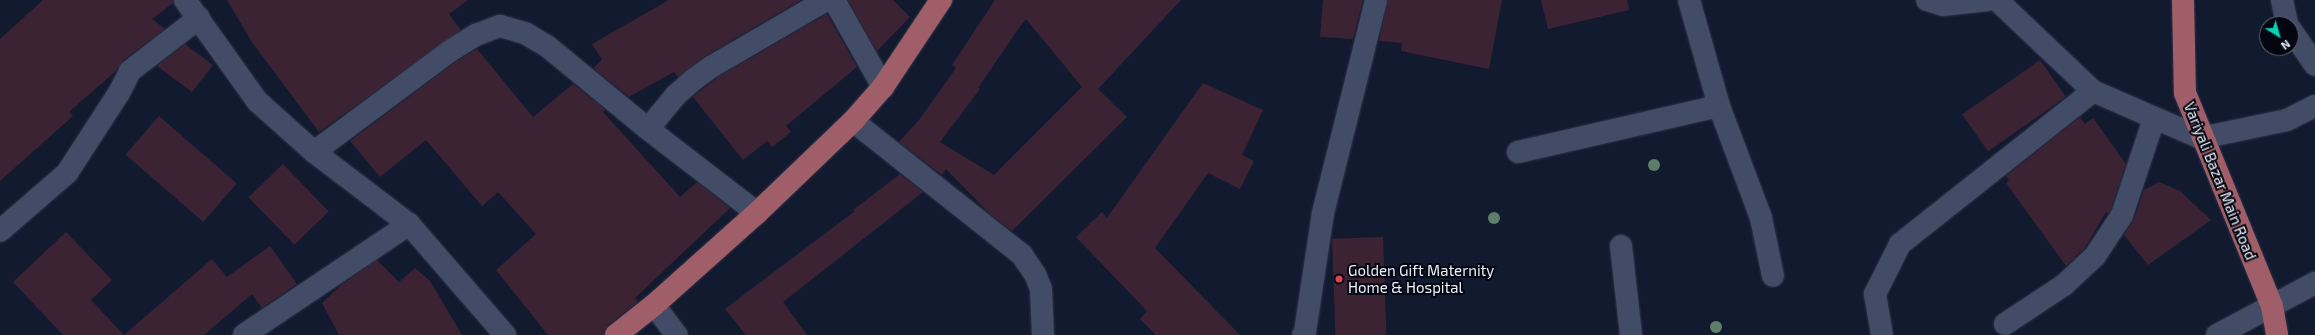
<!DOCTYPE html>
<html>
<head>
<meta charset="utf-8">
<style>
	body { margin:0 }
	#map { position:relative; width:2315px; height:335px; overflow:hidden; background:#121a30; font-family:"Exo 2",sans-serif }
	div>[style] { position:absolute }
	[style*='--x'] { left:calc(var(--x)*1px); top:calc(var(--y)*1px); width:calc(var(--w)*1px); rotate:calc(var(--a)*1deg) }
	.building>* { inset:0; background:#3c2334; transform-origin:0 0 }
	.roads { filter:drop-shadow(0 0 1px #303345) drop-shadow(0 0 1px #303345) }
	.minor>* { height:22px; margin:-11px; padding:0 11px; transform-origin:11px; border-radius:11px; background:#424c66 }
	.major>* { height:22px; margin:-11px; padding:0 11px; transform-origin:11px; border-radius:11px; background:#a05f68 }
	.trees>* { width:12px; height:12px; margin:-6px; border-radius:50%; background:#5e7e6a }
	.dots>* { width:11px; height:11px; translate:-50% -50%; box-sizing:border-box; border:2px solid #03060f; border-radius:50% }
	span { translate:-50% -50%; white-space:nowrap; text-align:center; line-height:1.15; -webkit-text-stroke:4px #03060f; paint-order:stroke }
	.street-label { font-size:15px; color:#eaf0fd }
	.poi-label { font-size:15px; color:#eaf0fd }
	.left { translate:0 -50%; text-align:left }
	.north { position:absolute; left:2259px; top:16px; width:40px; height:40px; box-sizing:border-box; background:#03060f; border:1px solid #5f646e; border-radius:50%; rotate:143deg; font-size:11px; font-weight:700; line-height:16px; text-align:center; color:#eaf0fd }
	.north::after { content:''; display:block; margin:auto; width:14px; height:18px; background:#01d5b6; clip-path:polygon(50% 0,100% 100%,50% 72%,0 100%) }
</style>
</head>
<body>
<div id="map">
	<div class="building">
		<div style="clip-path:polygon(43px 0,173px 0,173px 3px,152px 19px,165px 29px,122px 61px,117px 70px,69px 112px,73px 116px,0 181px,0 39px)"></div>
		<div style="clip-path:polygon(227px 0,468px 0,449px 14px,461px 30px,319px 132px,252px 42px)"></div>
		<div style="clip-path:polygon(669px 0,801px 0,705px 56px,678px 77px,674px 72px,629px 97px,593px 68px,602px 60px,592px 44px)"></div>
		<div style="clip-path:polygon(848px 0,893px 0,910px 17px,877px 51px)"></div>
		<div style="clip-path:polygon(evenodd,995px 0,1181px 0,1098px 89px,1127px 117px,1012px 231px,990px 214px,946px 169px,942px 175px,899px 142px,919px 120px,956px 68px,952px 65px,995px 0,1026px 19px,1082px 87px,994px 175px,940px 142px,980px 89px,978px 88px,1016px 32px,1026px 19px)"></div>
		<div style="clip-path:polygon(1323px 0,1363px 0,1353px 39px,1320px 37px)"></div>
		<div style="clip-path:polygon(1388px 0,1502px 0,1489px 69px,1401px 51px,1402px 43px,1379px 41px)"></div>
		<div style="clip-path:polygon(1541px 0,1627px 0,1629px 10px,1548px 29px)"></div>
		<div style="clip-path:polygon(827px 14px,857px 67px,786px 126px,791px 132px,772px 147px,767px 141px,743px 160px,693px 97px,718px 77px)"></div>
		<div style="clip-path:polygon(185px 44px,213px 65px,192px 92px,157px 66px)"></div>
		<div style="clip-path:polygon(477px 49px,533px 117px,573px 84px,606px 110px,603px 112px,680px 197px,697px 182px,730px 208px,635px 298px,638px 302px,608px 325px,604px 335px,548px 335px,496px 270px,536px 234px,498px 192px,482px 206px,426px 140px,380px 177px,350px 141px,457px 61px)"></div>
		<div style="left:2040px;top:60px;width:45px;height:95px;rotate:55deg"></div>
		<div style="clip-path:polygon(1203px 83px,1263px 110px,1242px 155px,1254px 161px,1240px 189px,1208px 173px,1155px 248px,1240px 335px,1156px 335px,1140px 319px,1147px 311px,1076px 237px,1102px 212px,1107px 218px)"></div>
		<div style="left:159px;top:116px;width:103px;height:51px;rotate:41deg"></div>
		<div style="clip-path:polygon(2080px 117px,2085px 124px,2093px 118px,2126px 164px,2111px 209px,2108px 214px,2106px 212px,2085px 248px,2066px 266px,2006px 183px,2009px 180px,2006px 176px)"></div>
		<div style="left:283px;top:164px;width:66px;height:48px;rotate:46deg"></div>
		<div style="clip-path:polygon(900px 174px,923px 192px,783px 302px,807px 335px,746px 335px,725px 309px,855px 211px,853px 210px)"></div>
		<div style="clip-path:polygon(2159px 182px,2180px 191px,2211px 220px,2148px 265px,2124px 235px,2134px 219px,2144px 190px)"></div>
		<div style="clip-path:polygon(66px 232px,112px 280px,91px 300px,124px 335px,212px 259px,227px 277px,270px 246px,297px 284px,262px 308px,252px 294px,204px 335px,63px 335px,13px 282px)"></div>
		<div style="left:1383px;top:237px;width:98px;height:51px;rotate:88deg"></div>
		<div style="clip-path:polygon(377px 260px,399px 282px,415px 268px,430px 281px,462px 335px,339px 335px,322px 303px,341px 285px)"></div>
	</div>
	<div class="roads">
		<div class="minor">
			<div style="--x:185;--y:0;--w:124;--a:54.5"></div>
			<div style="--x:257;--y:101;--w:76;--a:41.8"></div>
			<div style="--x:314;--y:152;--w:119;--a:37.2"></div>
			<div style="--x:409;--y:224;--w:147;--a:49.1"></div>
			<div style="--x:834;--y:0;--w:100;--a:60.6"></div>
			<div style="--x:1689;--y:0;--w:110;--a:74.2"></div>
			<div style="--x:1719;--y:106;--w:120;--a:69.4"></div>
			<div style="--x:1761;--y:218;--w:59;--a:78.3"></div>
			<div style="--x:1927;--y:0;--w:17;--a:17"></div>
			<div style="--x:1943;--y:5;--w:45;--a:-6.3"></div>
			<div style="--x:1997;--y:0;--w:132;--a:43.5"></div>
			<div style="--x:2093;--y:91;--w:118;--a:23.5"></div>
			<div style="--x:2201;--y:138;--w:88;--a:-11.8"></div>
			<div style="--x:2287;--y:120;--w:31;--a:-27"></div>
			<div style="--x:2282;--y:0;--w:25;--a:78"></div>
			<div style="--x:2291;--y:30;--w:42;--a:55.6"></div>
			<div style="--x:853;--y:121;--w:216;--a:38.4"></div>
			<div style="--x:1022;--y:255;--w:23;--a:56"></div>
			<div style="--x:1035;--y:274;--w:16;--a:68"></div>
			<div style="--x:1041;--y:289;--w:46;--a:87.5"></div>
			<div style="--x:648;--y:129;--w:44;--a:-50.5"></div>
			<div style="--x:676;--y:95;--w:23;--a:-41"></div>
			<div style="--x:693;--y:80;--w:22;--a:-36"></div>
			<div style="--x:711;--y:67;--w:133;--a:-30.2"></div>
			<div style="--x:314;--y:152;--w:169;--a:-36.6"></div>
			<div style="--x:450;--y:51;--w:31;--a:-32"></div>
			<div style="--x:476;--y:35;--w:26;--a:-21"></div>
			<div style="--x:500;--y:26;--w:26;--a:16"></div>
			<div style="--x:525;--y:33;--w:26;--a:31"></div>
			<div style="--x:547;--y:46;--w:131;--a:39.4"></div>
			<div style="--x:648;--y:129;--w:138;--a:37.6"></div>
			<div style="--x:1518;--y:152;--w:206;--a:-12.9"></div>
			<div style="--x:0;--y:231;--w:89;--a:-40.9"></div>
			<div style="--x:67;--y:173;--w:95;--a:-57"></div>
			<div style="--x:119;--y:93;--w:25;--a:-63"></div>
			<div style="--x:130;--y:71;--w:87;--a:-37.5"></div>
			<div style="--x:1621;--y:246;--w:90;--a:83.6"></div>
			<div style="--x:654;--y:305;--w:38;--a:53"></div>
			<div style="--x:2005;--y:324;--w:71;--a:-33.5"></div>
			<div style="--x:2064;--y:285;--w:42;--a:-43.1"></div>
			<div style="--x:2095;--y:256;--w:49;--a:-56.6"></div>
			<div style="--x:2122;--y:215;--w:101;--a:-71.6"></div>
			<div style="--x:244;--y:335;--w:199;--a:-33.9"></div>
			<div style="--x:1303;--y:335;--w:4;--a:-56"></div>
			<div style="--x:1305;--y:332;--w:120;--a:-81.4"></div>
			<div style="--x:1323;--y:213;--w:219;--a:-76"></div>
			<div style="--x:1882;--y:335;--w:42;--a:-99.7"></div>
			<div style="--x:1875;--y:294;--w:56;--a:-63.4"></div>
			<div style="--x:1900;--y:244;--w:246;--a:-38.4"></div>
			<div style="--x:2217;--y:335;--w:111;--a:-28"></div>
		</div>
		<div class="major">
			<div style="--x:2183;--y:0;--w:93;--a:88.8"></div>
			<div style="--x:2185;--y:93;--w:230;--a:67.8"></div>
			<div style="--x:2272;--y:306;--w:29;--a:80"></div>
			<div style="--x:616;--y:335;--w:48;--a:-38.3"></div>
			<div style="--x:654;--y:305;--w:138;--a:-41.8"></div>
			<div style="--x:757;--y:213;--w:133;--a:-43.8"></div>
			<div style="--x:853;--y:121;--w:45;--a:-48.6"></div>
			<div style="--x:883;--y:87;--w:105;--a:-56.3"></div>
		</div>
	</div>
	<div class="trees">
		<div style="left:1654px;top:165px"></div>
		<div style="left:1494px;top:218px"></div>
		<div style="left:1716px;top:327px"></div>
	</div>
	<div class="dots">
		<div style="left:1339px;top:279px;background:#e0444e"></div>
	</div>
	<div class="street-label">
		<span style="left:2220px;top:181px;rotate:68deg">Variyali Bazar Main Road</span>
	</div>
	<div class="poi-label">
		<span class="left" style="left:1348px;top:279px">Golden Gift Maternity<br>Home &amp; Hospital</span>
	</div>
	<div class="north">N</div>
</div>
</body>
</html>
